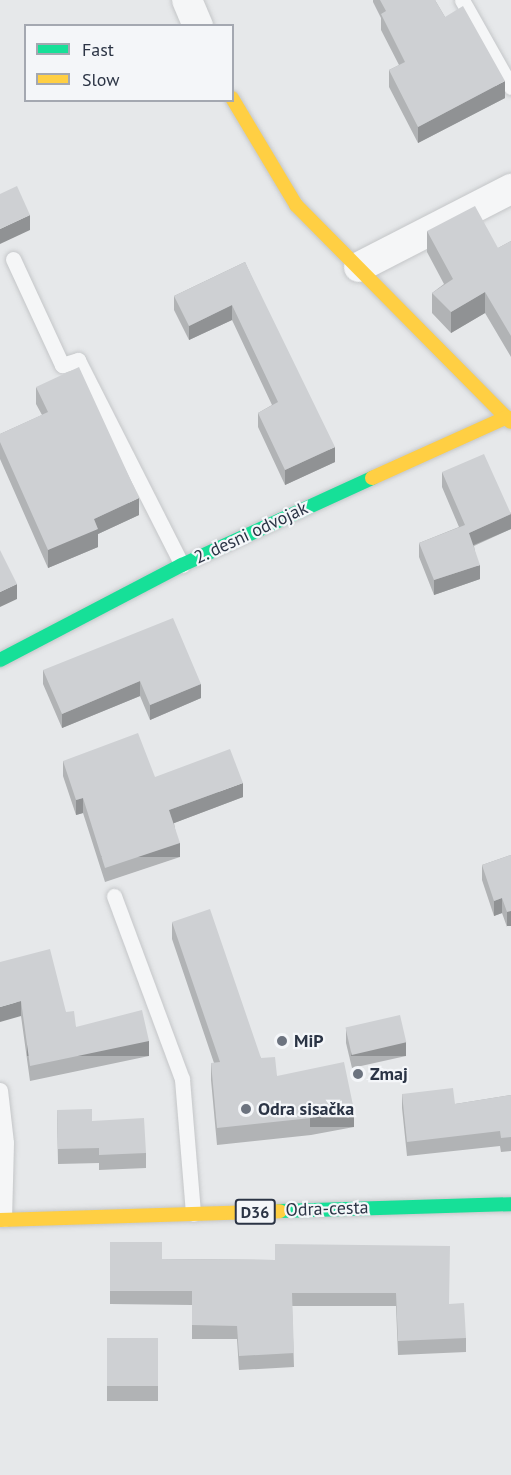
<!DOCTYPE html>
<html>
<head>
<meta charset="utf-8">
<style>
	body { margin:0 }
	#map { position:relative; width:511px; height:1475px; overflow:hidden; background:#e6e8ea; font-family:"PT Sans",sans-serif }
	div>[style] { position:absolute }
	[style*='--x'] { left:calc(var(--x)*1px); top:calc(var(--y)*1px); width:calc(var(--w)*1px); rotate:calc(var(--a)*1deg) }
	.roads { filter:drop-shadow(0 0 2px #c4c6c8) drop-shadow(0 0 2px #c4c6c8) }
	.lane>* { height:15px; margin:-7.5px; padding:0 7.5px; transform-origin:7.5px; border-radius:7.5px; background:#f5f6f7 }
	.street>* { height:30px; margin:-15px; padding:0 15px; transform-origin:15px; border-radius:15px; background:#f5f6f7 }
	.fast>* { height:14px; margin:-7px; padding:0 7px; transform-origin:7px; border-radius:7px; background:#16e098 }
	.slow>* { height:14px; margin:-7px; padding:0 7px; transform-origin:7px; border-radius:7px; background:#ffcf43 }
	.wall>* { inset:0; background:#b1b3b5; transform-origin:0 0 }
	.shaded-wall>* { inset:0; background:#909294; transform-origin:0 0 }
	.building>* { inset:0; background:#ced0d3; transform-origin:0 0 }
	.dots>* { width:16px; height:16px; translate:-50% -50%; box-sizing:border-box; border:3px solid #f4f6f9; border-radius:50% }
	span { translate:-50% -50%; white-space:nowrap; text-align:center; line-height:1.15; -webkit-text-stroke:4.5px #f4f6f9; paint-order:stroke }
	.shield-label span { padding:2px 4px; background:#f4f6f9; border:2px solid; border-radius:4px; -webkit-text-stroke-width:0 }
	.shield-label { font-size:16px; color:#2b3445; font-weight:700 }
	.street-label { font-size:18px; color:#2b3445 }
	.poi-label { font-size:18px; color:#2b3445; font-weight:700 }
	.left { translate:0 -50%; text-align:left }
	.legend { position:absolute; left:24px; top:24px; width:210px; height:78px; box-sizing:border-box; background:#f4f6f9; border:2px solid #a4a8b1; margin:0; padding:8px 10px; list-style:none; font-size:18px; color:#2b3445 }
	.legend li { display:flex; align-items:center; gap:12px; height:30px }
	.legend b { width:30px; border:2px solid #a4a8b1 }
</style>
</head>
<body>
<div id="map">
	<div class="roads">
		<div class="lane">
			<div style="--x:462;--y:0;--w:100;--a:60.6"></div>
			<div style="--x:13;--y:259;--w:117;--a:65.2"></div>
			<div style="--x:62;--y:365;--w:17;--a:-17"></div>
			<div style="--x:78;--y:360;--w:230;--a:63.1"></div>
			<div style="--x:114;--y:896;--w:195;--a:69.6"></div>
			<div style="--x:182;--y:1079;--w:135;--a:85.3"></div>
			<div style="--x:0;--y:1090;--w:53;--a:83.5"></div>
			<div style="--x:6;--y:1143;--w:76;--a:91.5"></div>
		</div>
		<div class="street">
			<div style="--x:187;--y:0;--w:28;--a:67"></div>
			<div style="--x:359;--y:267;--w:171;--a:-27.2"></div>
		</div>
		<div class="fast">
			<div style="--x:0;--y:660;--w:205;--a:-27.6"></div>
			<div style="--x:182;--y:565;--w:209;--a:-24.6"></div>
			<div style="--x:280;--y:1211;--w:231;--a:-1.7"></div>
		</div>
		<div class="slow">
			<div style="--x:232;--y:98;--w:125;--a:59.1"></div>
			<div style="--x:296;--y:205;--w:305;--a:45.3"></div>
			<div style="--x:372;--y:478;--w:148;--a:-24.3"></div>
			<div style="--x:0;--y:1220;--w:280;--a:-1.8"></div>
		</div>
	</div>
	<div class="wall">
		<div style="clip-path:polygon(373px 0,435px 0,445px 17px,505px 98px,418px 143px,389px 87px,389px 70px,399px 65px,381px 30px,381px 18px,373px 2px)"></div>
		<div style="clip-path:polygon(427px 231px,498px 248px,511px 241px,511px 357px,485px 313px,451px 333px,432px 313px,432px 293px,444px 284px,427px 252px)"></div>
		<div style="clip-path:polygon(245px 262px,335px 462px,285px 485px,258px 427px,258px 413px,272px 405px,232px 320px,189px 340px,174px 310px,174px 296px)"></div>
		<div style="clip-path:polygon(36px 387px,139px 515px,98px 534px,98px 547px,48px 568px,0 459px,0 434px,42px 415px,36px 404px)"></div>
		<div style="clip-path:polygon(442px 472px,511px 513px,511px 529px,474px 546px,480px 579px,434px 595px,419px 557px,419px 543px,459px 527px,442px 487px)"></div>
		<div style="clip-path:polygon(43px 670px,201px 684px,201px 698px,150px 720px,140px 696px,62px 728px,43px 684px)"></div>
		<div style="clip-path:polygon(63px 761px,155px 777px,243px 797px,174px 823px,180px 857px,105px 882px,83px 813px,76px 815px,63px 776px)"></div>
		<div style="clip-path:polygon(511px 855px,507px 927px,502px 913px,494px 916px,482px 880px,482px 865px)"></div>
		<div style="clip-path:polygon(172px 922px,261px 1058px,277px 1076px,354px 1127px,311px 1135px,217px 1145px,211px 1080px,211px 1063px,214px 1063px,172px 939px)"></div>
		<div style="clip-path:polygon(0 962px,66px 1012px,76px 1027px,149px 1056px,30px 1081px,21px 1016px)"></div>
		<div style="clip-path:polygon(346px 1028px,406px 1056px,352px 1068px,346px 1043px)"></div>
		<div style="clip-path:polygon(402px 1094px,455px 1104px,511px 1095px,511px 1151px,501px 1152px,500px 1146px,407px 1156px,402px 1108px)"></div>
		<div style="clip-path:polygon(57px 1110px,92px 1121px,146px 1153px,146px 1168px,99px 1170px,99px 1163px,58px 1164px)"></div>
		<div style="clip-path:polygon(110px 1242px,162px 1259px,275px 1260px,449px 1304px,466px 1338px,466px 1352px,398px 1355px,396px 1306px,292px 1306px,294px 1367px,239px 1370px,237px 1339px,192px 1339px,192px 1305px,110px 1304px)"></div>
		<div style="left:107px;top:1338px;width:51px;height:63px"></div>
	</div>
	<div class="shaded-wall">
		<div style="clip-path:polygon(505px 81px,505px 98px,418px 143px,418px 127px)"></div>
		<div style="clip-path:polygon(30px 215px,30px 230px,0 244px,0 229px)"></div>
		<div style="clip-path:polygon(485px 292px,485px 313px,451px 333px,451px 312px)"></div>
		<div style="clip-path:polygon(232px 305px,232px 320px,189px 340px,189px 326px)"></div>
		<div style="clip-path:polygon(335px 447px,335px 462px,285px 485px,285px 470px)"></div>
		<div style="clip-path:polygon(139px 498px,139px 515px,98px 534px,98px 547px,48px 568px,48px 550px,94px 519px)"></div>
		<div style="clip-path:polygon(511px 514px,511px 529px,469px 547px,469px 533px)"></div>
		<div style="clip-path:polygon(480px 565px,480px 579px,434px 595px,434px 580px)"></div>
		<div style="clip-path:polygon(17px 584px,17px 599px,0 607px,0 592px)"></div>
		<div style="clip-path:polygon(140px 681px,140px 696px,62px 728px,62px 714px)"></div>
		<div style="clip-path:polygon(201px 684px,201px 698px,150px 720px,150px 705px)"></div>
		<div style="clip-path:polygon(243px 783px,243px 797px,169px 825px,169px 810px)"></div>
		<div style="clip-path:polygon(83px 798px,83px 813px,76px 815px,76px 800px)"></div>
		<div style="left:180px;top:843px;width:14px;height:79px;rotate:90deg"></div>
		<div style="clip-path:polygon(502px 898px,502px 913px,494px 916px,494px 901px)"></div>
		<div style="left:511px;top:911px;width:15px;height:4px;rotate:90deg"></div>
		<div style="clip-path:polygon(21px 1001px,21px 1016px,0 1022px,0 1007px)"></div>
		<div style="left:149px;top:1041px;width:15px;height:122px;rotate:90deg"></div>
		<div style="left:406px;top:1042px;width:14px;height:55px;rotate:90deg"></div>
		<div style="left:354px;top:1110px;width:17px;height:44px;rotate:90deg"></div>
	</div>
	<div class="building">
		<div style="clip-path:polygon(380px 0,435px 0,445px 17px,463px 6px,505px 81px,418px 127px,389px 70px,405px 62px,381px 14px,386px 11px)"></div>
		<div style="clip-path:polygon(17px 186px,30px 215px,0 229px,0 194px)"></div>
		<div style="clip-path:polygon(475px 206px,498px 248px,511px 241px,511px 336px,485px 292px,451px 312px,432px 293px,453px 279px,427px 231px)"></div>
		<div style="clip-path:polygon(245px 262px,335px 447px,285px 470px,258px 413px,278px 402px,232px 305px,189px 326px,174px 296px)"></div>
		<div style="clip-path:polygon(79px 367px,139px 498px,94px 519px,98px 529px,48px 550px,0 442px,0 434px,48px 412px,36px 387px)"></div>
		<div style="clip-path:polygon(484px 454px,511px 514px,469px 533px,480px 565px,434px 580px,419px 543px,465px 525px,442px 472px)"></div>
		<div style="clip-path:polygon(0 550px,17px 584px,0 592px)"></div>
		<div style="clip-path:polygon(173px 618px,201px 684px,150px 705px,140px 681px,62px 714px,43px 670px)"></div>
		<div style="clip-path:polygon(138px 733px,155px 777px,230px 749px,243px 783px,169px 810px,180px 843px,105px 868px,83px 798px,76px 800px,63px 761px)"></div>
		<div style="clip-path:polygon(511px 855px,511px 911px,507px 912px,502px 898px,494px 901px,482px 865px)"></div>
		<div style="clip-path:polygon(210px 909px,261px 1058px,275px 1057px,277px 1076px,344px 1062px,354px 1110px,311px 1118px,217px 1128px,211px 1063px,220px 1062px,172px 922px)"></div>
		<div style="clip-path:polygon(50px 949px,66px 1012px,74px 1011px,76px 1027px,142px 1010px,149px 1041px,30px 1066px,21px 1001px,0 1007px,0 962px)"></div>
		<div style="left:400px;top:1015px;width:28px;height:56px;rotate:77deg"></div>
		<div style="clip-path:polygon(453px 1088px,455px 1104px,511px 1095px,511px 1137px,501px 1138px,500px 1131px,407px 1142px,402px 1094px)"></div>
		<div style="clip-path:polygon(92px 1109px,92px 1121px,144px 1118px,146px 1153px,99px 1155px,99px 1148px,58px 1149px,57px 1110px)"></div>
		<div style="clip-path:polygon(110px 1242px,162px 1242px,162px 1259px,275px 1260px,275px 1244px,450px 1246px,449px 1304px,464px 1303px,466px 1338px,398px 1341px,396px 1293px,292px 1293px,294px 1353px,239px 1356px,237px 1326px,192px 1325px,192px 1291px,110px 1291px)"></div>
		<div style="left:107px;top:1338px;width:51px;height:48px"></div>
	</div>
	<div class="dots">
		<div style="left:282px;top:1041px;background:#6c737f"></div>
		<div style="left:358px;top:1074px;background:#6c737f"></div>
		<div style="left:246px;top:1109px;background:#6c737f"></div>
	</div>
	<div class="shield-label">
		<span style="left:255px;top:1212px">D36</span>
	</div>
	<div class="street-label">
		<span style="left:251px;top:533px;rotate:-25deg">2. desni odvojak</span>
		<span style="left:327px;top:1209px;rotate:-2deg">Odra-cesta</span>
	</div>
	<div class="poi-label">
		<span class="left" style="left:294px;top:1041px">MiP</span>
		<span class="left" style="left:370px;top:1074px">Zmaj</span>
		<span class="left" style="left:258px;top:1109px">Odra sisačka</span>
	</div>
	<ul class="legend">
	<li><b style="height:8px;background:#16e098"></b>Fast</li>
	<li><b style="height:8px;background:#ffcf43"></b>Slow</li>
	</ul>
</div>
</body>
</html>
